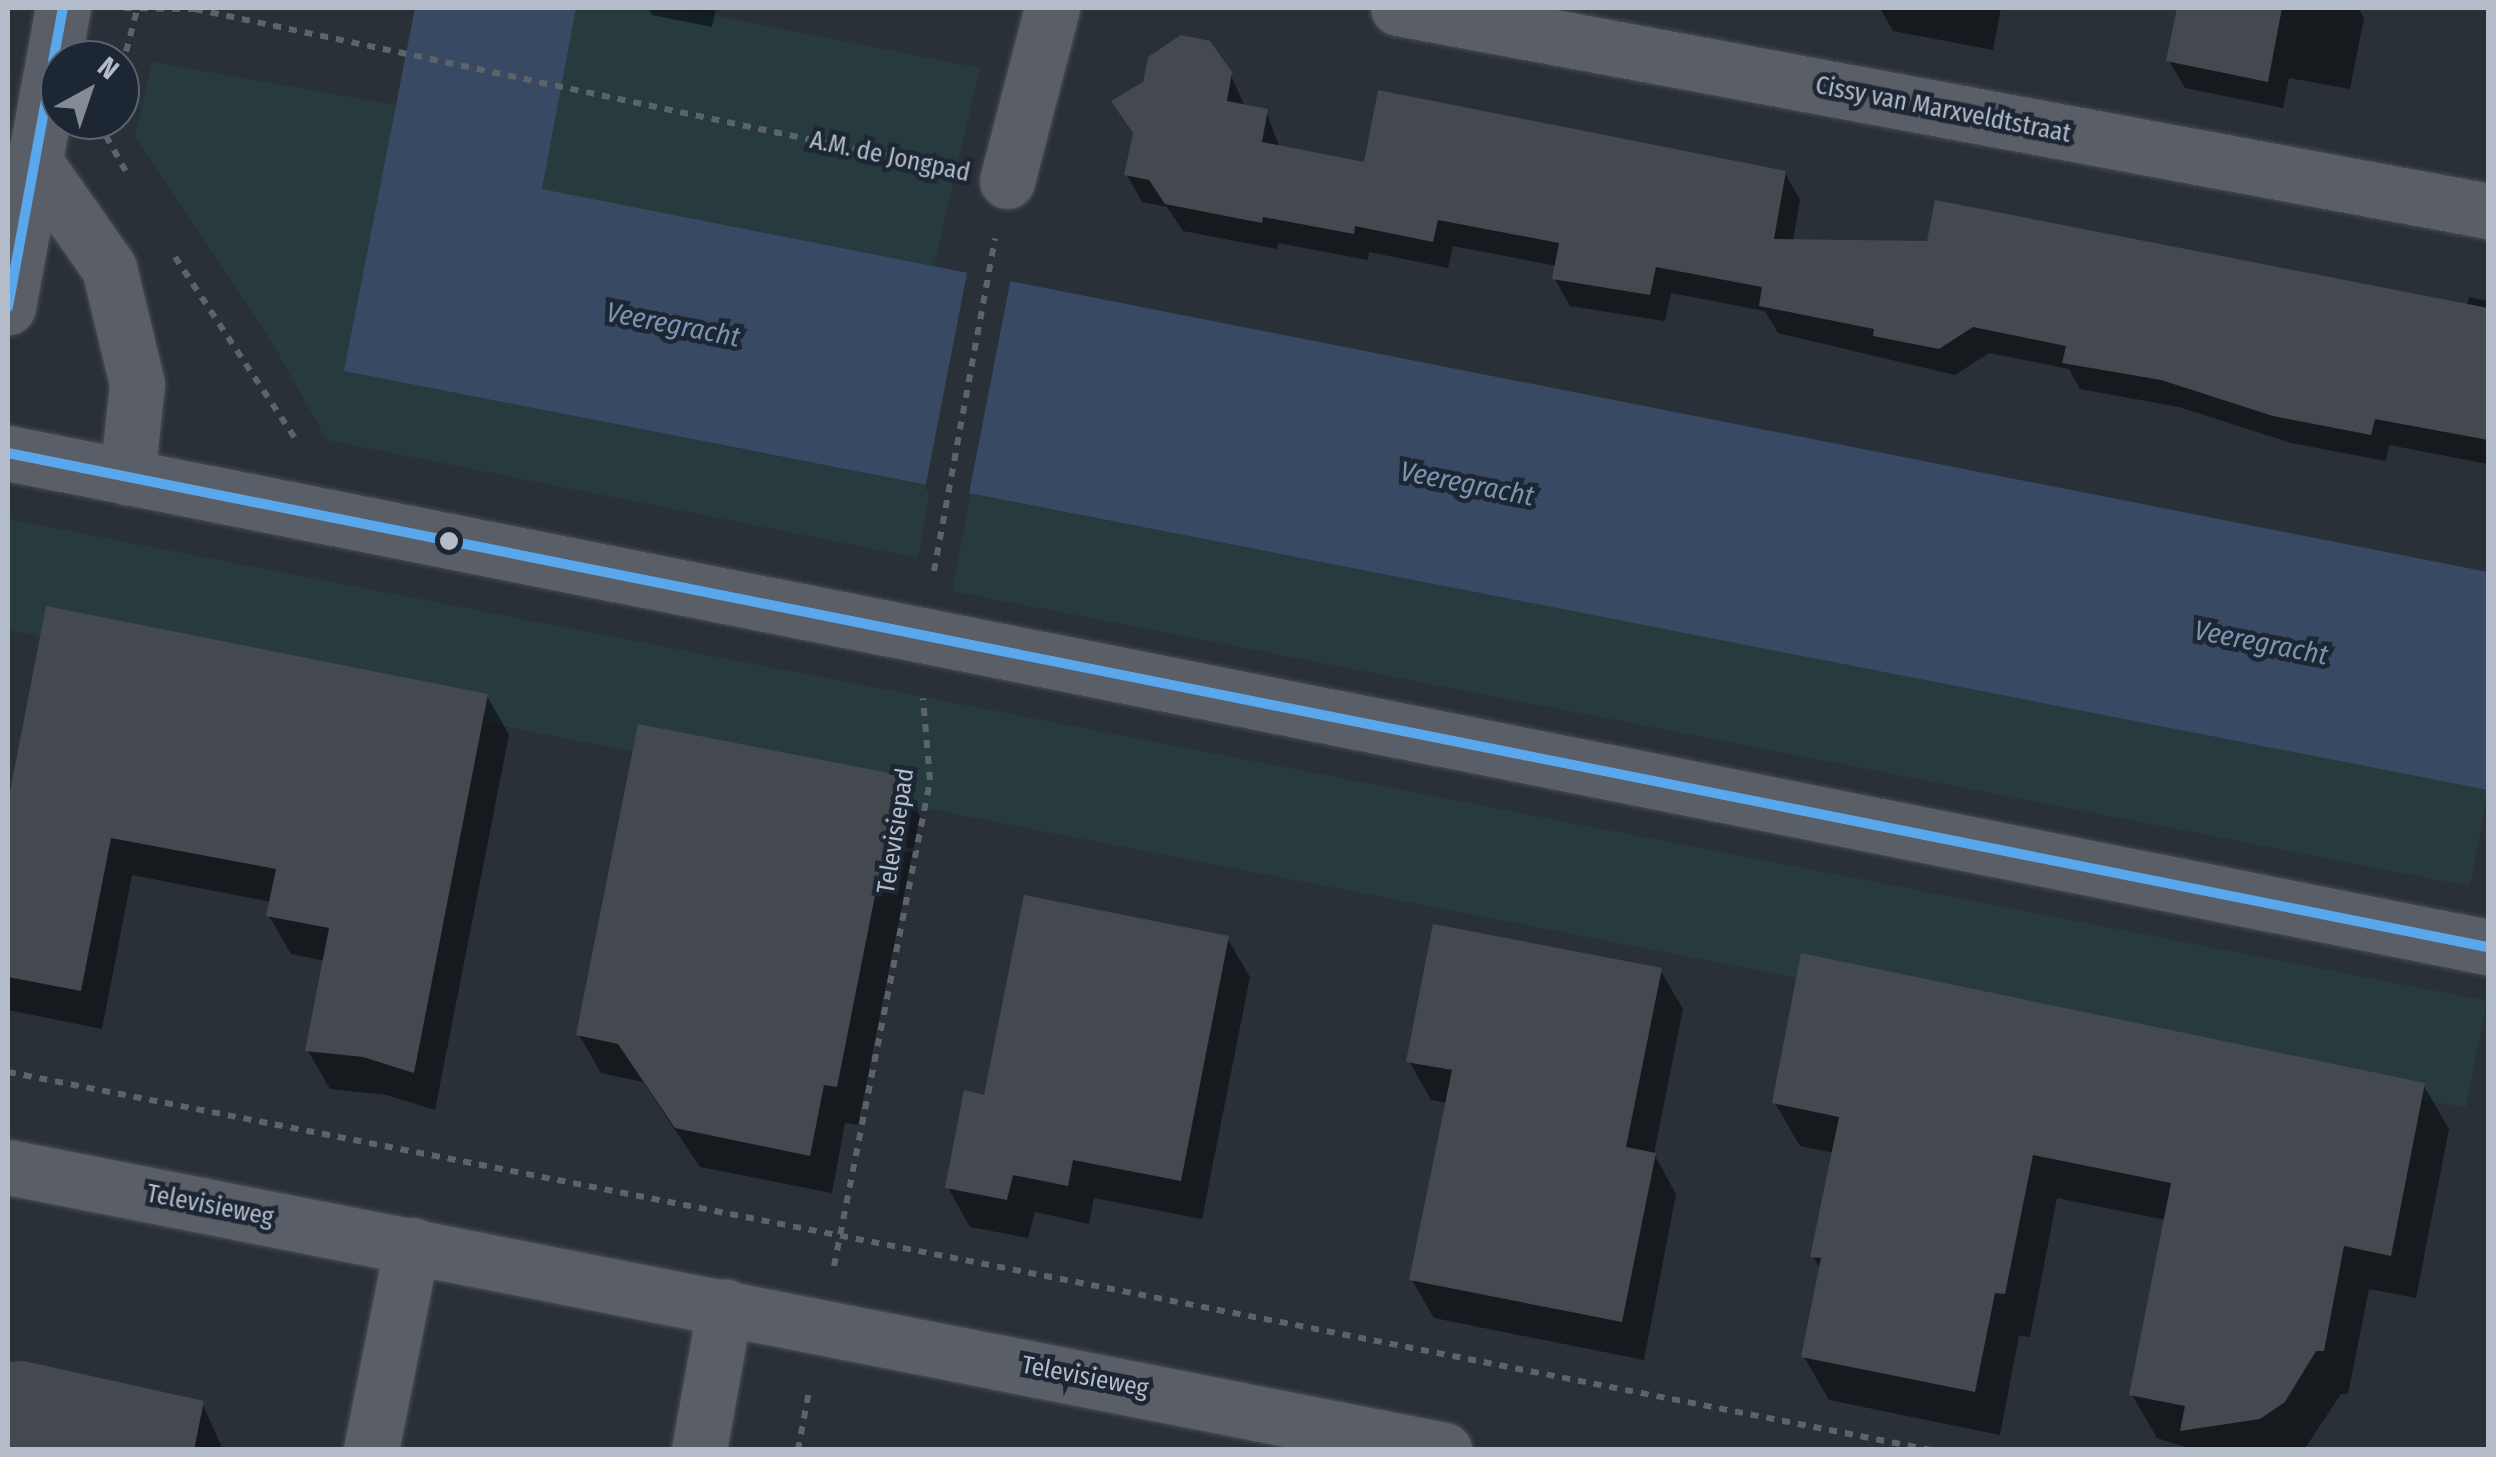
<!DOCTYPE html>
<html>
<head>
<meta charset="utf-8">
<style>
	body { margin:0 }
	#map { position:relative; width:2496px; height:1457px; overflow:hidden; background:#2a3038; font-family:"Fira Sans Condensed",sans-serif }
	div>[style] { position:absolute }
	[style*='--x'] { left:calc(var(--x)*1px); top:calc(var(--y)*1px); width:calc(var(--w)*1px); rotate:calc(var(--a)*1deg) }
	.green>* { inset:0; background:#273a3e; transform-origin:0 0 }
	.water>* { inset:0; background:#384963 }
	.pier>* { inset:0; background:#2a3038; transform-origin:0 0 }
	.shadow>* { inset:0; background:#0007 }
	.building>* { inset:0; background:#444950 }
	.path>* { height:6px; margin-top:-3px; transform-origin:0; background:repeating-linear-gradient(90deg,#5d636a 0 8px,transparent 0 16px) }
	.roads { filter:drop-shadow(0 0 2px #484c53) drop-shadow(0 0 2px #484c53) }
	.minor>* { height:55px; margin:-27.5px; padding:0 27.5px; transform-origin:27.5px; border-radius:27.5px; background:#5a5e66 }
	.bus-1>* { height:10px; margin:-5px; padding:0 5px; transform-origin:5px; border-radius:5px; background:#5aa8eb }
	.dots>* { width:28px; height:28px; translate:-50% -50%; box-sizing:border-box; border:5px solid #1d2633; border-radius:50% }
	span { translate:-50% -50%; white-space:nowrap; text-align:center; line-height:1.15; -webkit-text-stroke:9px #1d2633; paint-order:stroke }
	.street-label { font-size:25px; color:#b4bcc9 }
	.water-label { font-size:28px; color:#7c92b1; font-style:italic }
	.frame { position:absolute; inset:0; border:10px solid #b4bcc9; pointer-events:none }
	.north { position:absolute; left:40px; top:40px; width:100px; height:100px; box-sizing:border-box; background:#1d2633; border:2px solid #59626f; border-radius:50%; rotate:40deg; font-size:28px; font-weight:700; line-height:40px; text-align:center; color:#b4bcc9 }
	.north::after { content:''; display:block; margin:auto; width:35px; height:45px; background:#848b96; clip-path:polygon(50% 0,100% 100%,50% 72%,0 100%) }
</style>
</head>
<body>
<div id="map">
	<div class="green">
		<div style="clip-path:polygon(575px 8px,675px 8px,980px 68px,934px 266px,541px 189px)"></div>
		<div style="clip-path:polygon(152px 62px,396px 105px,345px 371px,930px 486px,918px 558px,327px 440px,274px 346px,135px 136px)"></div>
		<div style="left:971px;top:494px;width:1546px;height:99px;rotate:11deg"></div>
		<div style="left:8px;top:519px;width:2525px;height:109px;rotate:11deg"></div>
	</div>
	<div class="water">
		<div style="clip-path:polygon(415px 8px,576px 8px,542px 189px,2488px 572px,2488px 790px,344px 371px)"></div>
	</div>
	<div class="pier">
		<div style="left:968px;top:268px;width:44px;height:226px;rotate:11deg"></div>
	</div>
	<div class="shadow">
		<div style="clip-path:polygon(647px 8px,716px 8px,712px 27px,652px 15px)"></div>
		<div style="clip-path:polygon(1880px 8px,2001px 8px,1993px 50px,1893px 31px)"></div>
		<div style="clip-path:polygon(2179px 8px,2358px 8px,2364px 18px,2350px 89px,2289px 78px,2283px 108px,2185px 88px,2169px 61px)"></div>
		<div style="clip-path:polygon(1230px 73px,1245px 107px,1266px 112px,1280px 148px,1366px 165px,1785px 173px,1800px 200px,1793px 241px,2467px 307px,2469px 297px,2488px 301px,2488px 464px,2389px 445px,2386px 461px,2291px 443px,2179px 407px,2080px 389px,2069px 369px,1989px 353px,1955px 375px,1778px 333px,1765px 311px,1671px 293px,1665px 321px,1570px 306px,1555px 279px,1557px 266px,1453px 246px,1448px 268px,1369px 252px,1368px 260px,1278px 243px,1277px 249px,1183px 231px,1167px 207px,1142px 202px,1127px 175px,1135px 136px,1114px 102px)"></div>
		<div style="clip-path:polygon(48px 609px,487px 696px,509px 735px,435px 1110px,387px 1095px,330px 1089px,308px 1051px,325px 961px,291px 954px,269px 916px,272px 902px,132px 875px,102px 1029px,8px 1010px,8px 814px)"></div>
		<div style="clip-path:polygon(898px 777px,920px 816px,858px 1125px,845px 1123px,832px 1193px,700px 1167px,643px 1082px,601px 1073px,579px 1035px)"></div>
		<div style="clip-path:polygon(1227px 938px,1250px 977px,1202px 1219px,1094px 1198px,1089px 1224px,1035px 1212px,1028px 1238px,970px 1227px,948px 1188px,986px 1098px)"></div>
		<div style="clip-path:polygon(1660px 970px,1683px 1009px,1654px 1154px,1676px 1194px,1644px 1360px,1434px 1318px,1412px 1280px,1448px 1103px,1431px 1100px,1409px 1061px)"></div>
		<div style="clip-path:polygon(2424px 1086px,2449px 1129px,2416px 1298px,2369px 1289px,2348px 1394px,2341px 1394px,2304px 1450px,2194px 1450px,2157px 1438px,2132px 1395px,2166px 1220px,2057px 1198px,2030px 1337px,2019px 1336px,2000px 1435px,1829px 1400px,1804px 1357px,1821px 1271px,1813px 1256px,1834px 1153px,1800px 1146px,1775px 1103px)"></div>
		<div style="clip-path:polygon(8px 1365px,202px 1403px,223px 1450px,8px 1450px)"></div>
	</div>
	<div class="building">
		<div style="clip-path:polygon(2177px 8px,2282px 8px,2268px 82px,2166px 61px)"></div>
		<div style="clip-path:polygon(1181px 35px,1210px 41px,1232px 72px,1227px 101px,1268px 109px,1262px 142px,1364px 162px,1378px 90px,1786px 171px,1774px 239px,1927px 241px,1935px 200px,2488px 308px,2488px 440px,2375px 419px,2371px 435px,2273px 416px,2161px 380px,2062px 363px,2066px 346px,1973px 327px,1939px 349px,1873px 336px,1874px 329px,1759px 306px,1762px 287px,1656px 267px,1650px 295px,1552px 279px,1559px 243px,1438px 220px,1433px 242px,1355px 226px,1354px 234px,1263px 217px,1262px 223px,1165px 204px,1149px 180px,1124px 175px,1133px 133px,1111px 101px,1143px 82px,1148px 57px)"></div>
		<div style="clip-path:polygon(46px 606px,488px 694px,414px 1073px,363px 1057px,305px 1051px,329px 928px,266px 916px,276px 869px,111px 838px,81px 991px,8px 977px,8px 802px)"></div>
		<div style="clip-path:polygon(638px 724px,899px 775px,837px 1087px,824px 1085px,810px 1156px,675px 1128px,618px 1044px,576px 1035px)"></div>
		<div style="clip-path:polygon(1024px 895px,1229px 936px,1181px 1181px,1073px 1160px,1068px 1186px,1013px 1175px,1007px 1200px,945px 1188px,964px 1090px,984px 1095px)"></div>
		<div style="clip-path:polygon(1433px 924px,1662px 968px,1626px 1147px,1656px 1153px,1622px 1322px,1409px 1280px,1452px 1070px,1406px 1062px)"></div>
		<div style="clip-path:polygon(1801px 953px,2425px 1083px,2391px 1256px,2344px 1246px,2324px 1351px,2316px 1351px,2285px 1402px,2260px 1419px,2180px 1431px,2185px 1406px,2129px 1395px,2171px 1183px,2033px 1155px,2005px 1294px,1995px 1293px,1975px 1392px,1801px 1357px,1821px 1258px,1810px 1257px,1839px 1117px,1772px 1103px)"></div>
		<div style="clip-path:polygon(24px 1361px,204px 1401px,194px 1450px,8px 1450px,8px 1362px)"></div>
	</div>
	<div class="path">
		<div style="--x:124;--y:8;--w:71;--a:0.8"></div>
		<div style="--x:195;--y:9;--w:766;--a:11.99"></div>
		<div style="--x:122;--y:67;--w:59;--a:-75.3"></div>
		<div style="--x:106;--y:136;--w:47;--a:60.7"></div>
		<div style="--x:175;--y:257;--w:223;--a:56.5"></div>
		<div style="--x:934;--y:571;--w:338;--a:-79.6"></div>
		<div style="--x:8;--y:1072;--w:1961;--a:11.12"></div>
		<div style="--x:834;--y:1266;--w:495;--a:-78.8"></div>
		<div style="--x:930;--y:780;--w:82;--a:-94.9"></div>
		<div style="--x:798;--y:1450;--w:60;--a:-79.4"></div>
	</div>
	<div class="roads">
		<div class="minor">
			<div style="--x:1398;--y:8;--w:1109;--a:10.55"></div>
			<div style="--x:8;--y:175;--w:30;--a:-28"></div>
			<div style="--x:34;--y:161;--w:131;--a:55"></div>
			<div style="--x:109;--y:268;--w:119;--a:76.4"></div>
			<div style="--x:137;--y:384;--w:94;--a:96.1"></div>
			<div style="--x:1007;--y:181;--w:179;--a:-75.4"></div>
			<div style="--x:8;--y:307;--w:304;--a:-79.6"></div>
			<div style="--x:8;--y:453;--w:2529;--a:11.27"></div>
			<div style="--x:8;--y:1167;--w:1464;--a:11.15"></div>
			<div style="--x:371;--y:1450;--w:209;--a:-78.7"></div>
			<div style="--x:699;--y:1450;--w:146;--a:-79.8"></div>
		</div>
	</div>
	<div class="bus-1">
		<div style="--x:8;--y:307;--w:304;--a:-79.6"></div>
		<div style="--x:8;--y:453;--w:2529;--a:11.27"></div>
	</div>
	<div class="dots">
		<div style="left:449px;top:541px;background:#b4bcc9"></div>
	</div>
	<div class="street-label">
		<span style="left:1943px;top:110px;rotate:11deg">Cissy van Marxveldtstraat</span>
		<span style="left:890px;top:157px;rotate:12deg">A.M. de Jongpad</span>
		<span style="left:896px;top:831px;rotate:-81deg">Televisiepad</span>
		<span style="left:210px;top:1206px;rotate:11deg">Televisieweg</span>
		<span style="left:1085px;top:1377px;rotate:11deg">Televisieweg</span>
	</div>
	<div class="water-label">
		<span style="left:673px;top:325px;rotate:11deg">Veeregracht</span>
		<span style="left:1467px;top:484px;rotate:11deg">Veeregracht</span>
		<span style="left:2261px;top:643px;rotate:11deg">Veeregracht</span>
	</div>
	<div class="frame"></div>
	<div class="north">N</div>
</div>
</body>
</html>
